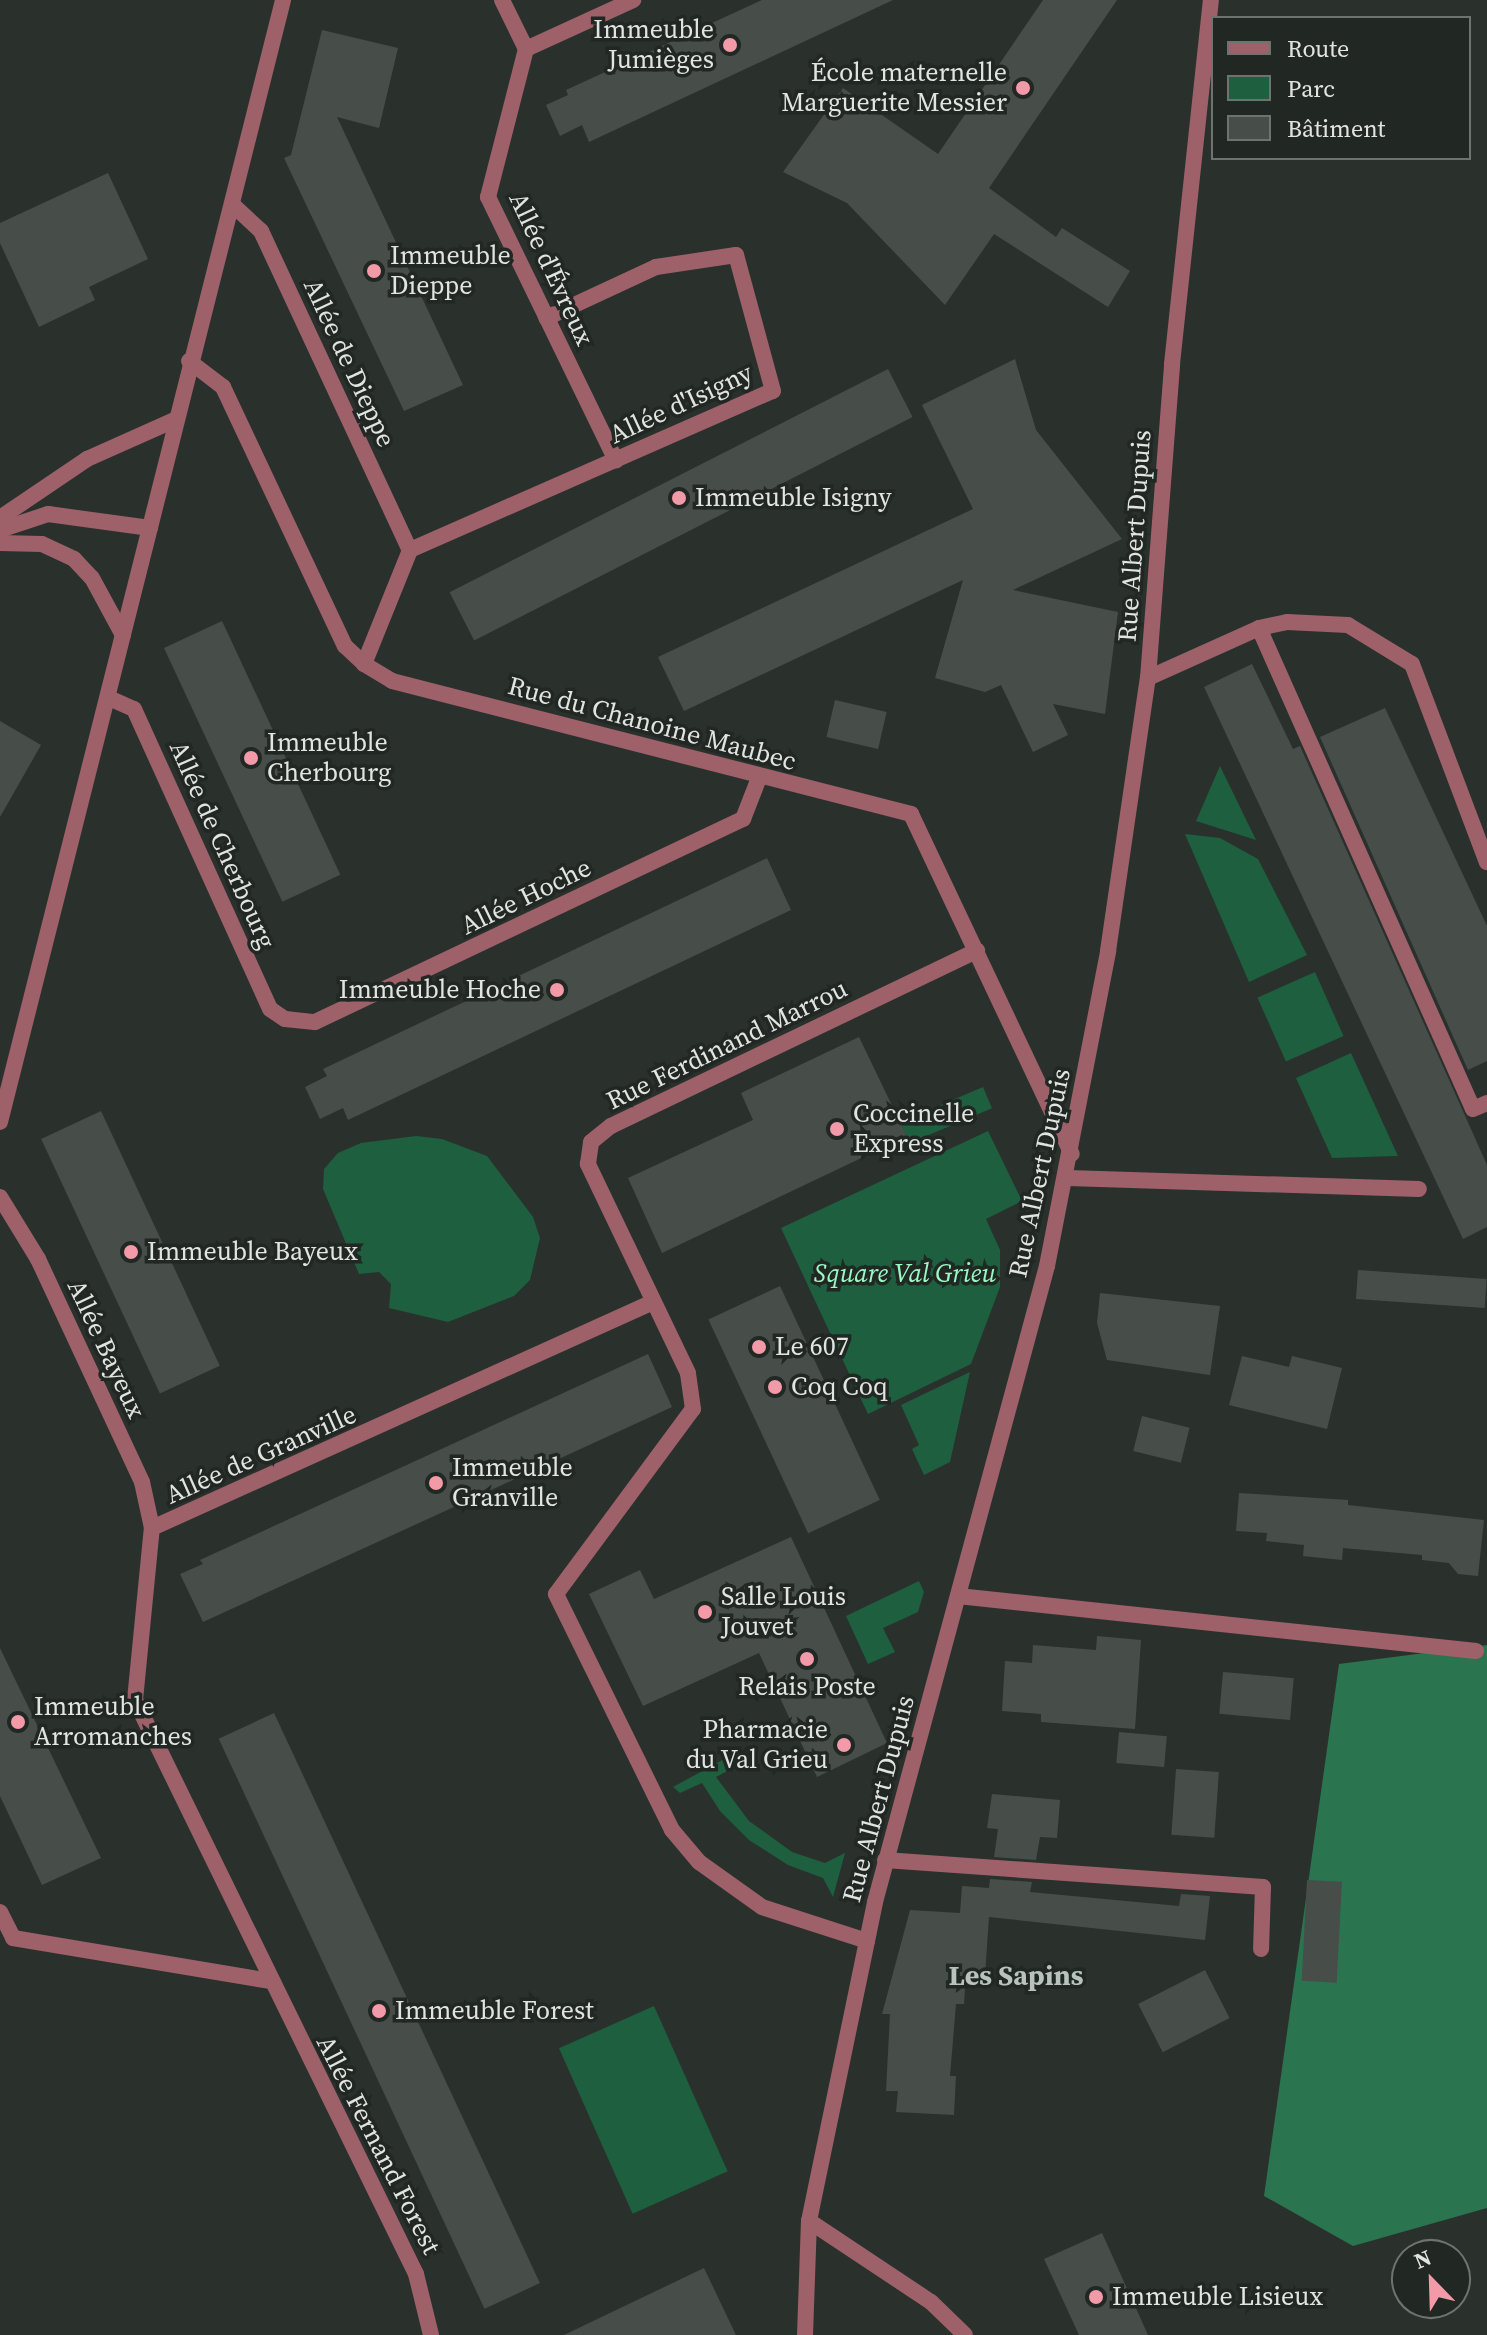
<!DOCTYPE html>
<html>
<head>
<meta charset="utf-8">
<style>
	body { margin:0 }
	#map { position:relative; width:1487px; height:2335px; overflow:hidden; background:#2a312d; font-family:"Source Serif 4",serif }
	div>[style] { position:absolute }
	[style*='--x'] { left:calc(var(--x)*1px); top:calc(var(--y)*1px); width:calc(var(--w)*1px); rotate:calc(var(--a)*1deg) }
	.green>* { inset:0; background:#1d5f3f; transform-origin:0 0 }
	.forest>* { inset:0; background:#2a744f }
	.building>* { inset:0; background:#474e4a; transform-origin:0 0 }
	.minor>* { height:16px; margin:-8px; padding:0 8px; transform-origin:8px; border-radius:8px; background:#9e616a }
	.tertiary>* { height:16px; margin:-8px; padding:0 8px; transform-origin:8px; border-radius:8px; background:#9e616a }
	.dots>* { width:22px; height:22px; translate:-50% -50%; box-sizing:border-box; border:4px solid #212723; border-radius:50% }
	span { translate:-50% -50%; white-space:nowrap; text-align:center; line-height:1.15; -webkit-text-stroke:7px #212723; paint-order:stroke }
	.poi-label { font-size:26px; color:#e0e4e2 }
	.right { translate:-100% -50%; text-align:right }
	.left { translate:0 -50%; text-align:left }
	.street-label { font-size:26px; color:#e0e4e2 }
	.park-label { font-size:26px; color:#9afac3; font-style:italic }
	.neighbourhood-label { font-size:28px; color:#b9c2bc; font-weight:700 }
	.legend { position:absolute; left:1211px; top:16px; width:260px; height:144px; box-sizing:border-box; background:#212723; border:2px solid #6d736f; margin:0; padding:10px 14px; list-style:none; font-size:24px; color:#e0e4e2 }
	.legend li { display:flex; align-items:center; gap:16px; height:40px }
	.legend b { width:40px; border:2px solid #6d736f }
	.north { position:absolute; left:1391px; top:2239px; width:80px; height:80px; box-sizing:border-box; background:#212723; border:2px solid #6d736f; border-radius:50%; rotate:337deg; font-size:22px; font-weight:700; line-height:32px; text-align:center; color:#e0e4e2 }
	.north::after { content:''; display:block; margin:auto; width:28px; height:36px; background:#f39aa8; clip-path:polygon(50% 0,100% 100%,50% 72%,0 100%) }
</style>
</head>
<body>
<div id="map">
	<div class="green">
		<div style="clip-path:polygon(1220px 766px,1256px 840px,1196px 821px)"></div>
		<div style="clip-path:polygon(1185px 834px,1220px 838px,1258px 859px,1307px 955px,1249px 982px)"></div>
		<div style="left:1315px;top:972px;width:70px;height:63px;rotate:66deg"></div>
		<div style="clip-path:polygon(1351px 1053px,1398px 1156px,1332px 1158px,1296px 1078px)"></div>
		<div style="left:983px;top:1087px;width:23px;height:90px;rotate:67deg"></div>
		<div style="clip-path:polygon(988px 1131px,1022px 1201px,986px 1219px,1000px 1250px,1000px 1287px,971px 1364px,868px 1414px,781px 1228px)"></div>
		<div style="clip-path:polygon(416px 1136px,442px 1139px,487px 1156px,533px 1217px,540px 1238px,530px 1280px,514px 1296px,448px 1322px,389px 1308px,391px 1284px,379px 1272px,359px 1274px,323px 1189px,324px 1169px,338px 1153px,361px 1143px)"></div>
		<div style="clip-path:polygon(970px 1372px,950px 1462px,924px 1475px,912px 1449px,919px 1445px,901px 1405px)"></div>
		<div style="clip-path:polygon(919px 1581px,924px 1592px,918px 1612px,883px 1628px,895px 1652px,868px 1664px,846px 1616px)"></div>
		<div style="clip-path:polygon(739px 1751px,746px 1752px,746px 1761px,716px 1777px,749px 1821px,792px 1852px,825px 1863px,845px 1853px,833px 1897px,823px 1878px,788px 1865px,749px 1840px,720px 1811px,702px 1783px,680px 1793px,673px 1787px)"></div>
		<div style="left:654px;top:2006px;width:181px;height:104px;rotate:66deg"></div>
	</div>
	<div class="forest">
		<div style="clip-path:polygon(1487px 1645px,1487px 2208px,1353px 2246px,1264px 2196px,1339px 1664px)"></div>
	</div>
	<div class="building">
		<div style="clip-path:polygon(762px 0,893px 0,589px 142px,582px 125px,560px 136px,546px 105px,568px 95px,566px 90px)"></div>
		<div style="clip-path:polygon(1043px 0,1117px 0,989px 188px,1056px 237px,1062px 228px,1130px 271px,1108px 307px,994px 234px,945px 305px,847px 203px,783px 172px,843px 88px,938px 154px)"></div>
		<div style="clip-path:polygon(322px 30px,398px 48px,379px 128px,337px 117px,463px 385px,404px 411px,284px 158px,291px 155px)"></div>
		<div style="clip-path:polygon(108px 173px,148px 259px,89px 287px,95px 300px,39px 327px,0 243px,0 223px)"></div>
		<div style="clip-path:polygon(1015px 359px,1036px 430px,1122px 539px,1013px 590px,1118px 612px,1105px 714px,1053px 704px,1068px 735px,1033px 752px,1001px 685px,985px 692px,935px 678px,963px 580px,684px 711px,658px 657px,973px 509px,922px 405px)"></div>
		<div style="left:888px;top:369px;width:54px;height:492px;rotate:63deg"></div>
		<div style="left:222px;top:621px;width:280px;height:64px;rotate:65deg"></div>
		<div style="clip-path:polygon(1252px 664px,1293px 749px,1300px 746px,1487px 1165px,1487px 1227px,1463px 1239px,1204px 687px)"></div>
		<div style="left:835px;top:700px;width:53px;height:38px;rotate:13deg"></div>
		<div style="clip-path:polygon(1385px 708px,1487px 926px,1487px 1061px,1468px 1070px,1320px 737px)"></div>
		<div style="clip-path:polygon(0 721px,41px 745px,0 817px)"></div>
		<div style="clip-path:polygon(767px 858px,791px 910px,348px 1120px,343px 1108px,320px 1119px,305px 1087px,327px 1076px,323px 1069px)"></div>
		<div style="clip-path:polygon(859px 1037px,911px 1145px,880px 1159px,876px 1151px,662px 1253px,628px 1178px,753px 1120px,741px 1093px)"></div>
		<div style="left:101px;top:1111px;width:281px;height:66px;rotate:65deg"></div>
		<div style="left:1358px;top:1270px;width:129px;height:29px;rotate:4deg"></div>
		<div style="left:780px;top:1286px;width:236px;height:79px;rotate:65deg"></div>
		<div style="clip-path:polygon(1100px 1293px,1220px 1306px,1210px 1375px,1107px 1360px,1097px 1323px)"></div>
		<div style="clip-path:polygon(648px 1354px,672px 1407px,203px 1622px,180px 1574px,203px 1564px,200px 1560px)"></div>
		<div style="clip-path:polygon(1242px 1356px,1289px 1367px,1292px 1356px,1342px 1368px,1327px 1429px,1229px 1405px)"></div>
		<div style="left:1142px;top:1416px;width:49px;height:36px;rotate:14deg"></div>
		<div style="clip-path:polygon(1239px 1493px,1348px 1500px,1348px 1505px,1484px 1520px,1478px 1576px,1458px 1574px,1449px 1563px,1422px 1560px,1422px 1555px,1343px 1548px,1342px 1560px,1303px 1556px,1304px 1545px,1266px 1541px,1267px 1533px,1236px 1531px)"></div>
		<div style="clip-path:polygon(791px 1537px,887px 1743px,817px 1777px,759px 1653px,643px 1706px,589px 1594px,640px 1570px,654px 1599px)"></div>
		<div style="clip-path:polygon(1097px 1636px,1141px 1640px,1135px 1729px,1041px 1722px,1041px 1714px,1002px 1711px,1005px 1661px,1032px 1663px,1033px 1645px,1096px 1650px)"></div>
		<div style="clip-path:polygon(0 1648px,101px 1858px,42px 1885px,0 1796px)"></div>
		<div style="left:1223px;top:1672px;width:71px;height:42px;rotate:5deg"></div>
		<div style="left:274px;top:1713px;width:629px;height:61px;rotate:65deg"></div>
		<div style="left:1119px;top:1732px;width:48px;height:31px;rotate:5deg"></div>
		<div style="left:1176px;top:1769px;width:43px;height:66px;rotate:4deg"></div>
		<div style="clip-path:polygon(992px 1794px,1060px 1800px,1057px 1838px,1040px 1837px,1036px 1860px,994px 1857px,998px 1829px,987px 1828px)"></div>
		<div style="clip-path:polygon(990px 1879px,1032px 1882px,1030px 1892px,1179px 1906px,1181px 1894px,1210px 1896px,1205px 1940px,989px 1917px,985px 1975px,966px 1974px,964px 2004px,956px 2004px,950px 2076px,956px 2076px,954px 2115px,896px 2112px,898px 2091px,886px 2091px,890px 2014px,882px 2014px,910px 1910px,960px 1913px,962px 1886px,989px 1888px)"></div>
		<div style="left:1307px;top:1880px;width:35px;height:101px;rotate:3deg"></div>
		<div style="left:1205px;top:1970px;width:54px;height:75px;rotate:63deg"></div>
		<div style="clip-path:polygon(1102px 2233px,1148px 2335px,1079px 2335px,1044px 2259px)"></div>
		<div style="clip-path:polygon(704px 2268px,736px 2335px,564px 2335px)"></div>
	</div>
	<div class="minor">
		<div style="--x:502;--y:0;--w:55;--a:63.9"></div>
		<div style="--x:526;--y:49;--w:153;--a:104.4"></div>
		<div style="--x:488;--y:197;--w:293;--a:64.1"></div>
		<div style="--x:526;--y:49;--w:118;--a:-24.6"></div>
		<div style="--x:233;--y:205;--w:38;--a:43"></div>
		<div style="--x:261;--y:231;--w:352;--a:65"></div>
		<div style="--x:189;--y:361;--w:43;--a:37.4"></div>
		<div style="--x:223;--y:387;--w:286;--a:64.8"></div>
		<div style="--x:345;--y:646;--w:26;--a:43"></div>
		<div style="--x:364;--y:664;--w:33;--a:31"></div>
		<div style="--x:392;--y:681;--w:536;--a:14.37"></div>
		<div style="--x:911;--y:814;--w:376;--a:64.7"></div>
		<div style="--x:0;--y:518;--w:105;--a:-34.1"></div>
		<div style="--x:87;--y:459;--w:98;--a:-24"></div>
		<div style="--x:0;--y:530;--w:51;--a:-18.4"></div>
		<div style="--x:48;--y:514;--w:103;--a:7.8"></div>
		<div style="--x:0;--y:543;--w:42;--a:1.4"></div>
		<div style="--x:42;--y:544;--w:35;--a:25"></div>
		<div style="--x:74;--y:559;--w:26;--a:47"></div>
		<div style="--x:92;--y:578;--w:65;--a:61.5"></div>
		<div style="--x:1259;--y:628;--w:526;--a:66.02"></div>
		<div style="--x:1473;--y:1109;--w:15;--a:-23"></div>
		<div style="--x:364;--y:664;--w:123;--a:-68"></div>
		<div style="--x:410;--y:550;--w:396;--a:-23.7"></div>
		<div style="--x:773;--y:391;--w:141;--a:-105.2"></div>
		<div style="--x:736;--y:255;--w:81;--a:171.5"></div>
		<div style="--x:656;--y:267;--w:121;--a:155.1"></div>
		<div style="--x:1148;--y:678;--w:122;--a:-24.2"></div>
		<div style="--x:1259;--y:628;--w:29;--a:-12"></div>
		<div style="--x:1287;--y:622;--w:61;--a:2.8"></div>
		<div style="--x:1348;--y:625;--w:75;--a:31.4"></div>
		<div style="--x:1412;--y:664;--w:212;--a:69.3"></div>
		<div style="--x:109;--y:698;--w:27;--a:24"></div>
		<div style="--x:134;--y:709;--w:329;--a:65.6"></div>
		<div style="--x:270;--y:1009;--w:18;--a:34"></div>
		<div style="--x:285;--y:1019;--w:30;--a:6"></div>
		<div style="--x:315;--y:1022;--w:474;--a:-25.4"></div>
		<div style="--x:743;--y:819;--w:44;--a:-68.7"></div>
		<div style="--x:1068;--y:1178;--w:351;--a:1.8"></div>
		<div style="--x:0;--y:1197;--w:73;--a:58.5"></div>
		<div style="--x:38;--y:1259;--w:246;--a:65"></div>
		<div style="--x:142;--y:1482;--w:47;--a:77.7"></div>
		<div style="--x:958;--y:1596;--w:521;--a:6.06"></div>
		<div style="--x:885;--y:1860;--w:379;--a:4.1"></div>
		<div style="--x:1263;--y:1887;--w:62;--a:91.8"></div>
		<div style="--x:0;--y:1912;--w:29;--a:63"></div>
		<div style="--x:13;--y:1938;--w:260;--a:9.5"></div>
		<div style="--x:867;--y:1941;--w:110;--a:-162.1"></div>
		<div style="--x:762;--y:1907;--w:77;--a:-144.5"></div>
		<div style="--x:699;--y:1862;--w:42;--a:-130.2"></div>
		<div style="--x:672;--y:1830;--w:263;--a:-116.2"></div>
		<div style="--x:556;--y:1594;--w:230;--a:-53.5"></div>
		<div style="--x:693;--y:1409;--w:36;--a:-98"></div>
		<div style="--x:688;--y:1373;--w:232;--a:-115.6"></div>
		<div style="--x:588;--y:1164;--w:22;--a:-82"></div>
		<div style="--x:591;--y:1142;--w:26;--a:-39"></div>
		<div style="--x:611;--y:1126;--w:406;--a:-25.6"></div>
		<div style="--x:809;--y:2221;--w:146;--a:33.6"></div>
		<div style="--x:931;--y:2302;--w:47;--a:44.1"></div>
		<div style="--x:431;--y:2335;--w:63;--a:-103.8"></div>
		<div style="--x:416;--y:2274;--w:639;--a:-116.08"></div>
		<div style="--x:135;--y:1700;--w:173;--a:-84.4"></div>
		<div style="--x:152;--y:1528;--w:550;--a:-24.28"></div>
		<div style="--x:805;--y:2335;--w:114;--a:-88"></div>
		<div style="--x:809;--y:2221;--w:326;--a:-78.3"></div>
		<div style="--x:875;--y:1902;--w:659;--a:-74.87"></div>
		<div style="--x:1047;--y:1266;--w:321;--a:-79"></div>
		<div style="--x:1108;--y:951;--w:276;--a:-81.7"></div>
		<div style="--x:1148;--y:678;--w:315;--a:-85.6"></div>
		<div style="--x:1172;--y:364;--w:366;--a:-83.9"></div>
	</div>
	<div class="tertiary">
		<div style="--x:0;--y:1122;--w:1157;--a:-75.84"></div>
	</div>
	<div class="dots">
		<div style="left:730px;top:45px;background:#f39aa8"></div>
		<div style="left:1023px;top:88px;background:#f39aa8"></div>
		<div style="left:374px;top:271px;background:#f39aa8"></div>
		<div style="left:679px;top:498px;background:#f39aa8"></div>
		<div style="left:251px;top:758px;background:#f39aa8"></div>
		<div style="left:557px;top:990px;background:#f39aa8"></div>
		<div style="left:837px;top:1129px;background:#f39aa8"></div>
		<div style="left:131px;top:1252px;background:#f39aa8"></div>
		<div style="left:759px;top:1347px;background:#f39aa8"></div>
		<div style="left:775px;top:1387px;background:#f39aa8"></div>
		<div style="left:436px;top:1483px;background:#f39aa8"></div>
		<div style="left:705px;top:1612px;background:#f39aa8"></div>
		<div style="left:807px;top:1659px;background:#f39aa8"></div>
		<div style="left:18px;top:1722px;background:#f39aa8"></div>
		<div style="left:844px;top:1745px;background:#f39aa8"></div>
		<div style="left:379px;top:2011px;background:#f39aa8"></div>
		<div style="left:1096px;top:2297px;background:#f39aa8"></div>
	</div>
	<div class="poi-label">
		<span class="right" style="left:714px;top:45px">Immeuble<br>Jumièges</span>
		<span class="right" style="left:1007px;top:88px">École maternelle<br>Marguerite Messier</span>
		<span class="left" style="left:390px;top:271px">Immeuble<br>Dieppe</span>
		<span class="left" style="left:695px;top:498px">Immeuble Isigny</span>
		<span class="left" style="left:267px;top:758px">Immeuble<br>Cherbourg</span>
		<span class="right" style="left:541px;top:990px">Immeuble Hoche</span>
		<span class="left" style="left:853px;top:1129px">Coccinelle<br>Express</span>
		<span class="left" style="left:147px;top:1252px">Immeuble Bayeux</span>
		<span class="left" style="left:775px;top:1347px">Le 607</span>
		<span class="left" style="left:791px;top:1387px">Coq Coq</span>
		<span class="left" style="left:452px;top:1483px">Immeuble<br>Granville</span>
		<span class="left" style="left:721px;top:1612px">Salle Louis<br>Jouvet</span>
		<span style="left:807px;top:1687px">Relais Poste</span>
		<span class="left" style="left:34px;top:1722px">Immeuble<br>Arromanches</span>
		<span class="right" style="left:828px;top:1745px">Pharmacie<br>du Val Grieu</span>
		<span class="left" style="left:395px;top:2011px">Immeuble Forest</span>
		<span class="left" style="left:1112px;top:2297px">Immeuble Lisieux</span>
	</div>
	<div class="street-label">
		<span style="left:551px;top:269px;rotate:65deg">Allée d'Évreux</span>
		<span style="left:349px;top:363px;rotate:65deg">Allée de Dieppe</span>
		<span style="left:681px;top:404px;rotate:-25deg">Allée d'Isigny</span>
		<span style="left:1135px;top:536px;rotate:-86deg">Rue Albert Dupuis</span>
		<span style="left:652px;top:724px;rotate:15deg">Rue du Chanoine Maubec</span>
		<span style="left:222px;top:845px;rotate:66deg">Allée de Cherbourg</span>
		<span style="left:526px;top:897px;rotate:-26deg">Allée Hoche</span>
		<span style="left:727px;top:1045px;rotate:-26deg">Rue Ferdinand Marrou</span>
		<span style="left:1040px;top:1173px;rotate:-78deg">Rue Albert Dupuis</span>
		<span style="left:106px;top:1349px;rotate:65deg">Allée Bayeux</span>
		<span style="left:261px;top:1455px;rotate:-24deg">Allée de Granville</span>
		<span style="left:879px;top:1799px;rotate:-75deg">Rue Albert Dupuis</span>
		<span style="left:378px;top:2145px;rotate:63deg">Allée Fernand Forest</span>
	</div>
	<div class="park-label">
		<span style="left:905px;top:1274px">Square Val Grieu</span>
	</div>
	<div class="neighbourhood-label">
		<span style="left:1016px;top:1975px">Les Sapins</span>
	</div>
	<ul class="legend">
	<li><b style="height:10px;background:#9e616a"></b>Route</li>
	<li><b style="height:22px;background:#1d5f3f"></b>Parc</li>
	<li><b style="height:22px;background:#474e4a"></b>Bâtiment</li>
	</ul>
	<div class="north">N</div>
</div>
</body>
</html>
